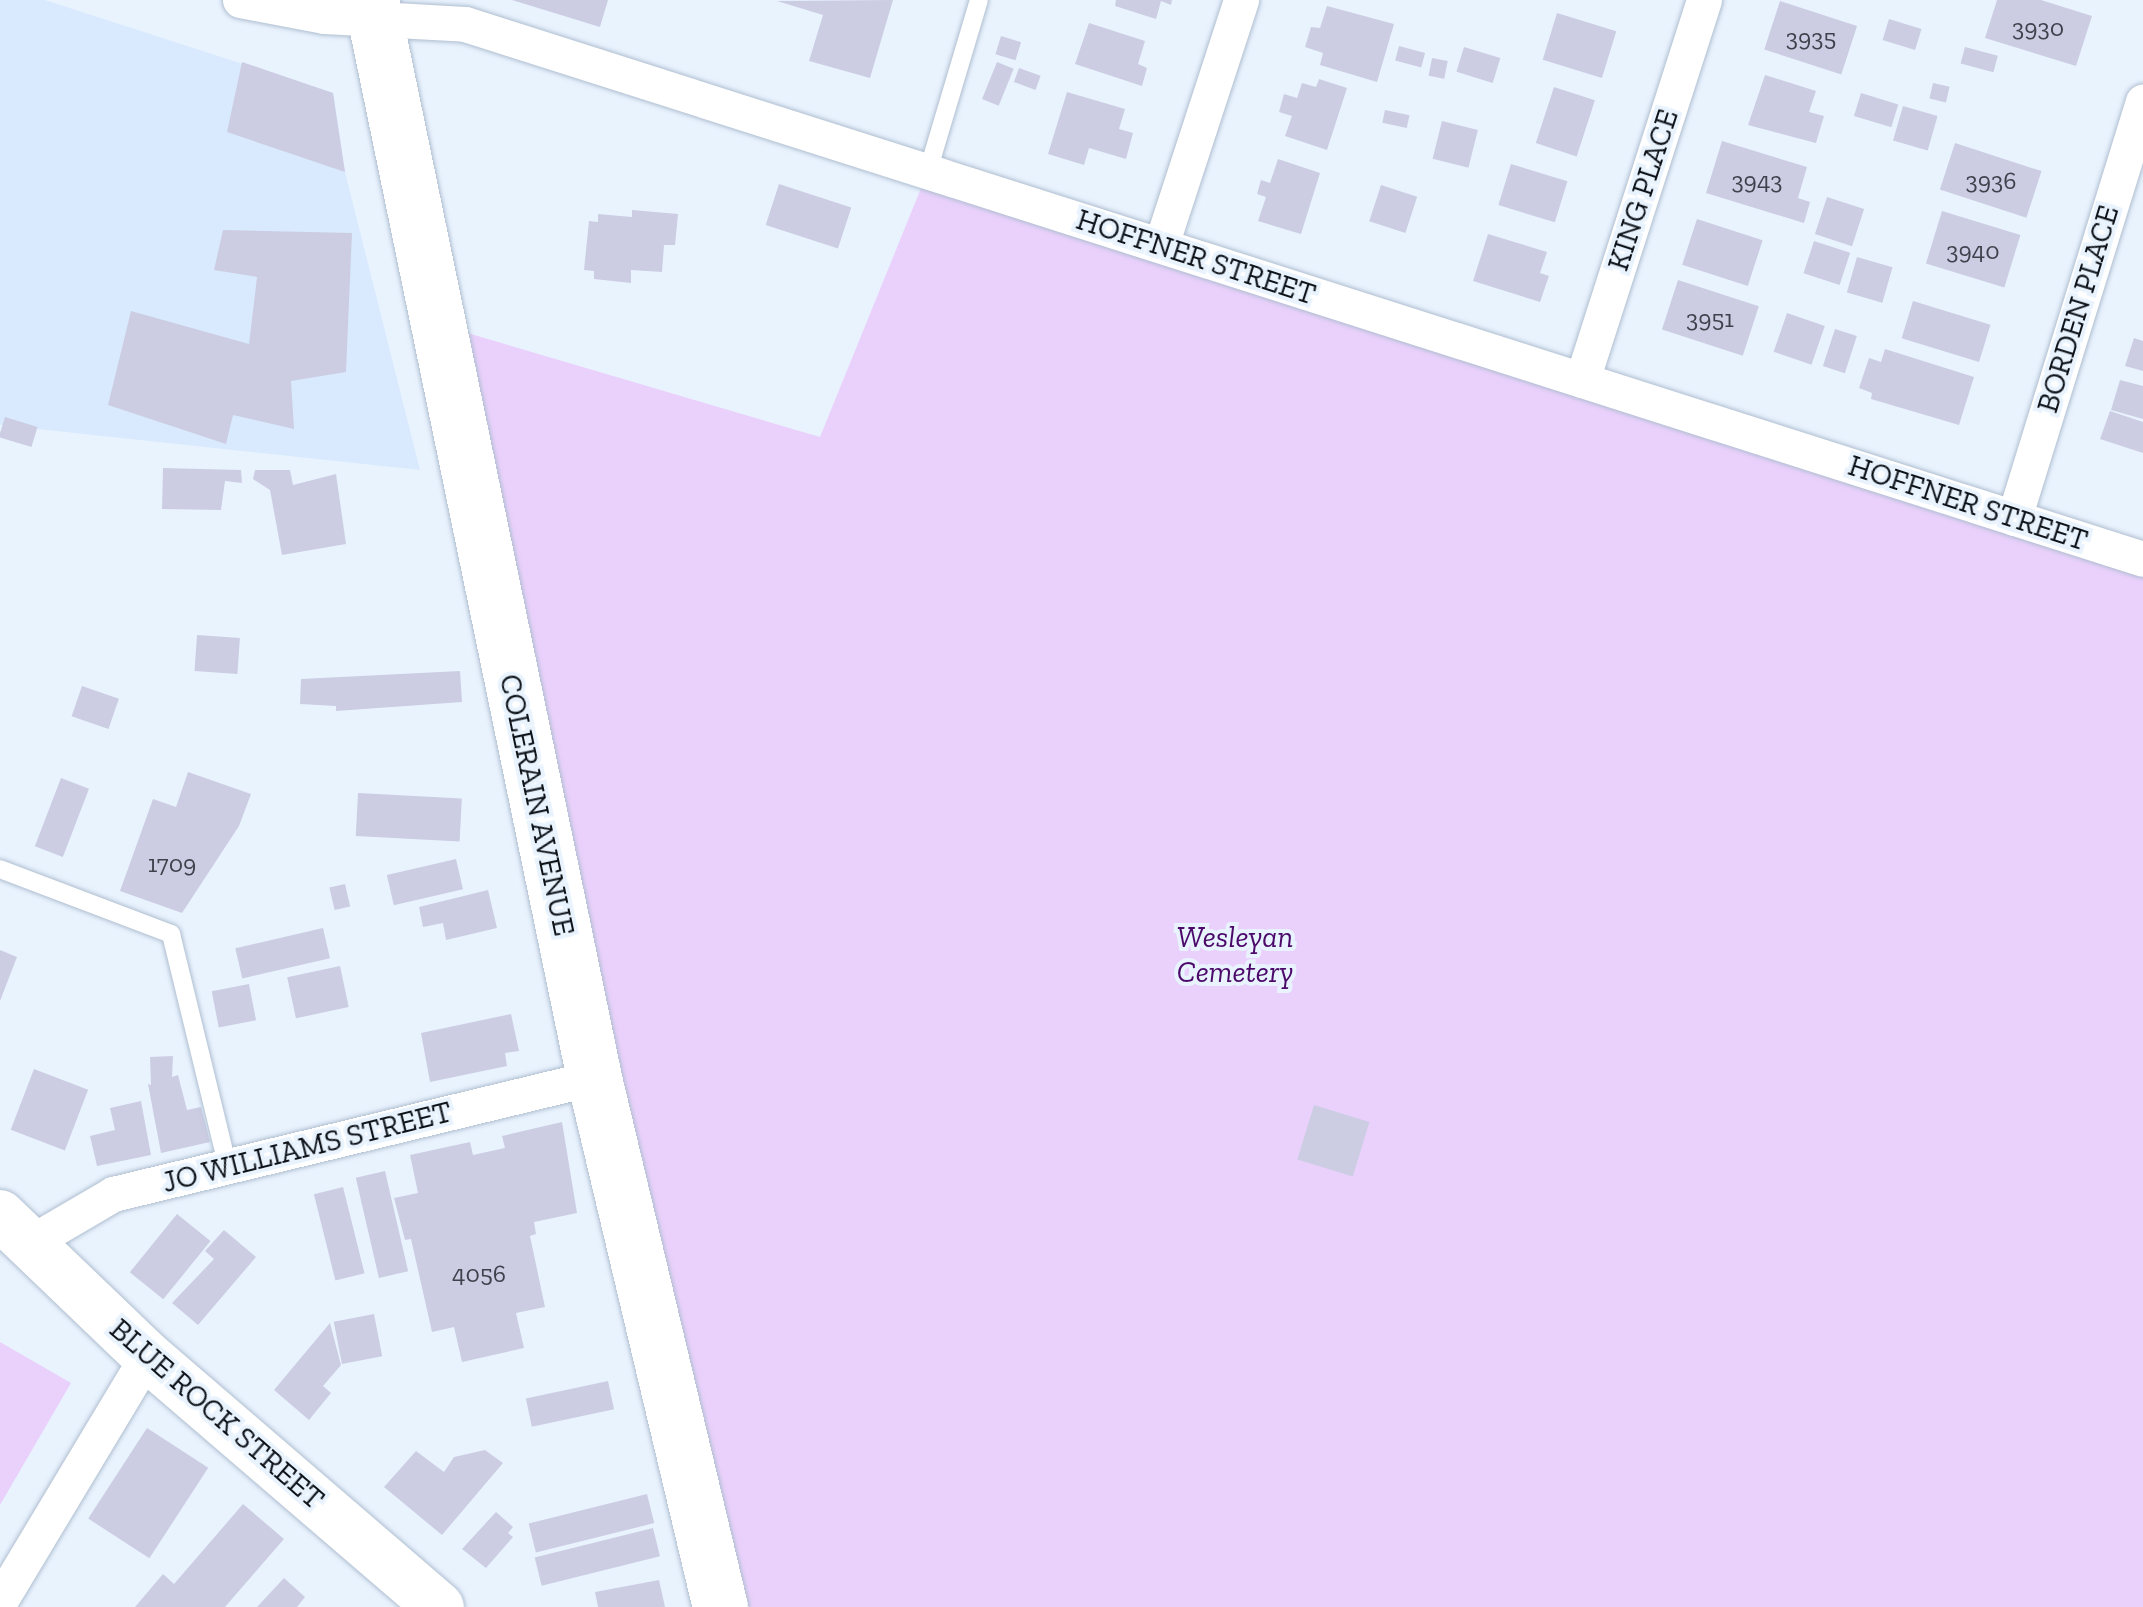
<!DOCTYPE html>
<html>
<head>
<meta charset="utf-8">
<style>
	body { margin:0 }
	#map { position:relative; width:2143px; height:1607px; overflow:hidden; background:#e9f3fe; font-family:"Zilla Slab",serif }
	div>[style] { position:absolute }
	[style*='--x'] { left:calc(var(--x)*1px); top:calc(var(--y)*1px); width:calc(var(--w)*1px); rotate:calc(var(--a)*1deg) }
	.built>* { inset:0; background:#d9eafe }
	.green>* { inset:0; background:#ead1fc }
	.building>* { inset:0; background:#cccde3; transform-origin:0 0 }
	.roads { filter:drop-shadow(0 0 2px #afbed0) drop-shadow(0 0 2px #afbed0) }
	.lane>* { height:18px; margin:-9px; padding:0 9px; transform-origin:9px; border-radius:9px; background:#fff }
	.street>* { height:35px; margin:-17.5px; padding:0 17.5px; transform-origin:17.5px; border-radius:17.5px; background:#fff }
	.secondary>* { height:50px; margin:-25px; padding:0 25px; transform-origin:25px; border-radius:25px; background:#fff }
	.primary>* { height:55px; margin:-27.5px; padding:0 27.5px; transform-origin:27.5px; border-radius:27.5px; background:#fff }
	span { translate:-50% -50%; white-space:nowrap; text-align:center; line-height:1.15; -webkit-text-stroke:8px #e9f3fe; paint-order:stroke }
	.number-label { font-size:25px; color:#3e424c }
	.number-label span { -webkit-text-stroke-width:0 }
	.street-label { font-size:30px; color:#0e1319 }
	.park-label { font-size:30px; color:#4b0969; font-style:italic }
</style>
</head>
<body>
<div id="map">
	<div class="built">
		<div style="clip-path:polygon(0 0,45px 0,333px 93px,345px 172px,420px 470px,0 425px)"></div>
	</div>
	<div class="green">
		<div style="clip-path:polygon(928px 171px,2143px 559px,2143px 1607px,720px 1607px,437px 324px,820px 437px)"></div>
		<div style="clip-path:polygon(0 1342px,71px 1383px,0 1505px)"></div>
	</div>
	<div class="building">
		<div style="clip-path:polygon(512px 0,608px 0,600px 27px)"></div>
		<div style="clip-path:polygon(893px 0,870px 78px,809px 61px,823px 15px,777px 1px)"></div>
		<div style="clip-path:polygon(1116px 0,1172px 0,1171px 5px,1161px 1px,1156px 19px,1115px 6px)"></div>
		<div style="clip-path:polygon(1997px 0,2041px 0,2092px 16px,2076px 66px,1985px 38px)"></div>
		<div style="left:1780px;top:1px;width:81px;height:51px;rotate:18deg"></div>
		<div style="clip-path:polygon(1327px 6px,1394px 24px,1377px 82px,1320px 65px,1323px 53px,1305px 47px,1311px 27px,1320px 28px)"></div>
		<div style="left:1557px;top:13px;width:62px;height:49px;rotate:17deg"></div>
		<div style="left:1889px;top:19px;width:34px;height:22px;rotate:17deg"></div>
		<div style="clip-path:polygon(1089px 23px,1145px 41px,1138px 64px,1147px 68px,1142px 86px,1075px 64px)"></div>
		<div style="left:1001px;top:36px;width:21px;height:19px;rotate:17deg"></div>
		<div style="left:1399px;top:46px;width:27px;height:15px;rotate:15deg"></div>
		<div style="left:1464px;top:47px;width:38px;height:26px;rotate:17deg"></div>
		<div style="left:1965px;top:47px;width:34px;height:17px;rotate:15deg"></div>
		<div style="left:1432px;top:58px;width:16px;height:18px;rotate:11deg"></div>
		<div style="clip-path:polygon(242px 62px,333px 93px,345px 172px,227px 132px)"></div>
		<div style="left:997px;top:62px;width:18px;height:40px;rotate:22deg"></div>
		<div style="left:1019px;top:68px;width:23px;height:15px;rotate:20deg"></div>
		<div style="clip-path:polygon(1765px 75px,1816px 91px,1809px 112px,1824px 116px,1816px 143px,1748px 125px)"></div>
		<div style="clip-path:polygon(1319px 79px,1347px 88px,1327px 150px,1285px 136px,1292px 116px,1279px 112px,1284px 94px,1297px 98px,1302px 83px,1316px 87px)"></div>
		<div style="left:1933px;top:83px;width:17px;height:16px;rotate:13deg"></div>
		<div style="left:1554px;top:87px;width:43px;height:59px;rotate:18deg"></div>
		<div style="clip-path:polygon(1067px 92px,1125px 109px,1119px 129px,1133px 133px,1126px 159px,1089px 148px,1084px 165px,1048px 154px)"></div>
		<div style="left:1861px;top:93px;width:39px;height:24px;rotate:17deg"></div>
		<div style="left:1903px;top:106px;width:36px;height:36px;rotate:16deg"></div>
		<div style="left:1385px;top:110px;width:25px;height:13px;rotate:12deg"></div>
		<div style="left:1442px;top:121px;width:37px;height:39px;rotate:14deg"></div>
		<div style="clip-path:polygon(1722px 141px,1807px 167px,1798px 198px,1810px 202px,1804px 223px,1706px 193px)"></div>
		<div style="left:1955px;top:143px;width:91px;height:49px;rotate:18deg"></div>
		<div style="clip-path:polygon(1278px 159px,1320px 173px,1301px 234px,1258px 221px,1266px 197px,1257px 194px,1261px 180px,1270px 183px)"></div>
		<div style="left:1511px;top:164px;width:59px;height:43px;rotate:17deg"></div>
		<div style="left:779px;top:184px;width:76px;height:43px;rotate:18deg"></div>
		<div style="left:1381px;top:185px;width:38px;height:38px;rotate:18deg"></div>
		<div style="left:1827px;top:197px;width:39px;height:39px;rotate:18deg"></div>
		<div style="clip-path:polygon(632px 210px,678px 214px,675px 245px,664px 245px,662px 272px,631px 270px,631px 283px,594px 279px,594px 271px,584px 270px,589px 221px,598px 222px,598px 214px,632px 217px)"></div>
		<div style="left:1942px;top:211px;width:82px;height:55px;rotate:17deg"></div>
		<div style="left:1697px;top:219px;width:69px;height:48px;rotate:18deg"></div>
		<div style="clip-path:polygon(223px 230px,352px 233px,346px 372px,291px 381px,294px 429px,233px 415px,226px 444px,108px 405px,131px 311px,249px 344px,257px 277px,214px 270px)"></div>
		<div style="clip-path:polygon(1488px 234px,1547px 252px,1540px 273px,1549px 276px,1540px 302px,1473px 281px)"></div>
		<div style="left:1814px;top:241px;width:38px;height:34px;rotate:18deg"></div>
		<div style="left:1857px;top:257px;width:37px;height:37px;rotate:16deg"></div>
		<div style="left:1678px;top:280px;width:85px;height:52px;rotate:18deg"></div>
		<div style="left:1913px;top:301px;width:81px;height:39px;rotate:17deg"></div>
		<div style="left:1787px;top:313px;width:40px;height:41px;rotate:19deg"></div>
		<div style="left:1835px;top:329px;width:23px;height:39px;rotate:18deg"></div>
		<div style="clip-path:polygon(2134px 338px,2143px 341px,2143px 371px,2125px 366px)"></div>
		<div style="clip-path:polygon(1885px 349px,1974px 377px,1959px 425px,1871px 399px,1872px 393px,1859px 388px,1869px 358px,1881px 362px)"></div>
		<div style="clip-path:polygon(2120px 380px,2143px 386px,2143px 419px,2111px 410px)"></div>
		<div style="clip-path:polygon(2110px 411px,2143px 422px,2143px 453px,2100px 439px)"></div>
		<div style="left:5px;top:417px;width:34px;height:21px;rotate:17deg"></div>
		<div style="clip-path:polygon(163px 468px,241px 470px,242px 483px,225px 481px,221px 510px,162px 509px)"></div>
		<div style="clip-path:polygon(255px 470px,290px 470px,293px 485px,336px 474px,346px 544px,282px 555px,270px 490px,253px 479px)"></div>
		<div style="left:197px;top:635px;width:43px;height:36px;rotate:4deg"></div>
		<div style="clip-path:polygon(460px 671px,462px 702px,336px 711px,336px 706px,300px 704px,301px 679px)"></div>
		<div style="left:82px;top:686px;width:39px;height:32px;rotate:19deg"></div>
		<div style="clip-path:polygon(188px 772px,251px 794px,239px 826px,182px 913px,120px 891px,153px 799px,176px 807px)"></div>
		<div style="left:61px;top:778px;width:30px;height:73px;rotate:21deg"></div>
		<div style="left:358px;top:793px;width:104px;height:43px;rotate:3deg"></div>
		<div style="left:456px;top:859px;width:31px;height:71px;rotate:77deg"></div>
		<div style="left:345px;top:884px;width:23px;height:16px;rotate:77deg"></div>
		<div style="clip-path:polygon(488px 890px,497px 928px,446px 940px,443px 923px,423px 927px,419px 907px)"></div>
		<div style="left:323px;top:928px;width:31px;height:90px;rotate:77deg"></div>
		<div style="clip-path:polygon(0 950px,17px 957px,0 1001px)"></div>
		<div style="left:340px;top:966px;width:42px;height:54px;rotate:78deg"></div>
		<div style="left:249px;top:984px;width:37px;height:38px;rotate:79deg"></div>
		<div style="clip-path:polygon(511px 1014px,519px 1051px,505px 1053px,507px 1066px,430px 1082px,421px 1033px)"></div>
		<div style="clip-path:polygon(173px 1056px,172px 1077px,178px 1075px,187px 1110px,201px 1107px,210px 1142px,161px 1153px,148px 1084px,151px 1085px,150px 1057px)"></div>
		<div style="left:34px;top:1069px;width:58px;height:65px;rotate:21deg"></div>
		<div style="clip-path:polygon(141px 1101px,151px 1155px,97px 1166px,90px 1136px,115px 1130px,110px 1108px)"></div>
		<div style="left:1314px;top:1105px;width:58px;height:57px;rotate:17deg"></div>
		<div style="clip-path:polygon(562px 1122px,577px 1213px,534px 1222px,536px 1234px,530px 1236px,545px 1307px,516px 1313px,524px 1348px,462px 1362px,454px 1327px,432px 1332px,411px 1239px,405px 1240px,394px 1198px,418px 1193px,410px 1155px,470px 1142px,473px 1155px,505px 1148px,502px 1136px)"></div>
		<div style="left:385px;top:1171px;width:103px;height:30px;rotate:77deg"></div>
		<div style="left:343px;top:1187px;width:89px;height:30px;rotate:76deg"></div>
		<div style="left:177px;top:1214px;width:43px;height:75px;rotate:39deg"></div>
		<div style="clip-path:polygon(224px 1230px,256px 1257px,198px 1325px,172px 1303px,214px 1259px,205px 1251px)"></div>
		<div style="left:374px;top:1314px;width:43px;height:41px;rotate:79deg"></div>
		<div style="clip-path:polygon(330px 1323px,341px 1365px,323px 1386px,331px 1393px,309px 1420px,274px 1390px)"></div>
		<div style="left:608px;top:1381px;width:29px;height:84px;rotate:78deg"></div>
		<div style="left:147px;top:1428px;width:73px;height:108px;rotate:33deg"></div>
		<div style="clip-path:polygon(485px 1450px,503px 1463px,442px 1535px,384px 1487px,416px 1451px,444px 1472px,454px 1457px)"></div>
		<div style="left:647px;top:1494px;width:30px;height:122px;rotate:76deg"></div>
		<div style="clip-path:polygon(243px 1504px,284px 1539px,225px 1607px,135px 1607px,163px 1574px,174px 1584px)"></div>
		<div style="clip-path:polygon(496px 1512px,513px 1527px,508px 1533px,513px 1537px,486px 1568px,462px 1549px)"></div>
		<div style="left:653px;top:1528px;width:29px;height:122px;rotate:76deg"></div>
		<div style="clip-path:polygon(284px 1578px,305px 1597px,297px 1607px,257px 1607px)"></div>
		<div style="clip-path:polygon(659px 1580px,665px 1607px,598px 1607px,595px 1592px)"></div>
	</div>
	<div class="roads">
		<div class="lane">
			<div style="--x:928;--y:171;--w:178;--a:-73.4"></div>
			<div style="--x:0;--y:869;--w:183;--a:20.8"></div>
			<div style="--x:171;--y:934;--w:237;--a:76.3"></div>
		</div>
		<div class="street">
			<div style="--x:240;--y:0;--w:86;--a:10.8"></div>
			<div style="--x:324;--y:16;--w:141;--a:3.2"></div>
			<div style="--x:465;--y:24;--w:1761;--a:17.68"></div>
			<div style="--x:1161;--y:245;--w:258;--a:-71.9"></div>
			<div style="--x:1582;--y:380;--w:399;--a:-72.2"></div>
			<div style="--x:2014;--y:518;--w:436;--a:-72.8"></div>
			<div style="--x:31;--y:1242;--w:95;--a:-30.3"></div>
			<div style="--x:113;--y:1194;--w:495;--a:-13.6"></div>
			<div style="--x:0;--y:1601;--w:286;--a:-59"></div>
		</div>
		<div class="secondary">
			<div style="--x:0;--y:1215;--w:204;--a:43.8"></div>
			<div style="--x:147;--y:1356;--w:385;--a:40.7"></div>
		</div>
		<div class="primary">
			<div style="--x:371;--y:0;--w:1101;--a:78.31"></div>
			<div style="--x:594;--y:1078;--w:544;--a:76.6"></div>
		</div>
	</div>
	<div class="number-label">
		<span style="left:2038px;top:27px">3930</span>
		<span style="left:1811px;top:37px">3935</span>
		<span style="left:1757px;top:180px">3943</span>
		<span style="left:1991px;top:180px">3936</span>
		<span style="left:1973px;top:250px">3940</span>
		<span style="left:1710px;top:318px">3951</span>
		<span style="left:172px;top:863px">1709</span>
		<span style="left:479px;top:1273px">4056</span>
	</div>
	<div class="street-label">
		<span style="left:1643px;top:190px;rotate:-72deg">KING PLACE</span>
		<span style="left:1196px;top:257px;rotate:18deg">HOFFNER STREET</span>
		<span style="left:2078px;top:309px;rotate:-73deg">BORDEN PLACE</span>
		<span style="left:1968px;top:503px;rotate:18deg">HOFFNER STREET</span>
		<span style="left:537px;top:805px;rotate:78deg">COLERAIN AVENUE</span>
		<span style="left:307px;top:1147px;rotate:-14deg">JO WILLIAMS STREET</span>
		<span style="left:217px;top:1414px;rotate:41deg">BLUE ROCK STREET</span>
	</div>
	<div class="park-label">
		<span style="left:1235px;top:954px">Wesleyan<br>Cemetery</span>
	</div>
</div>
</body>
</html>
